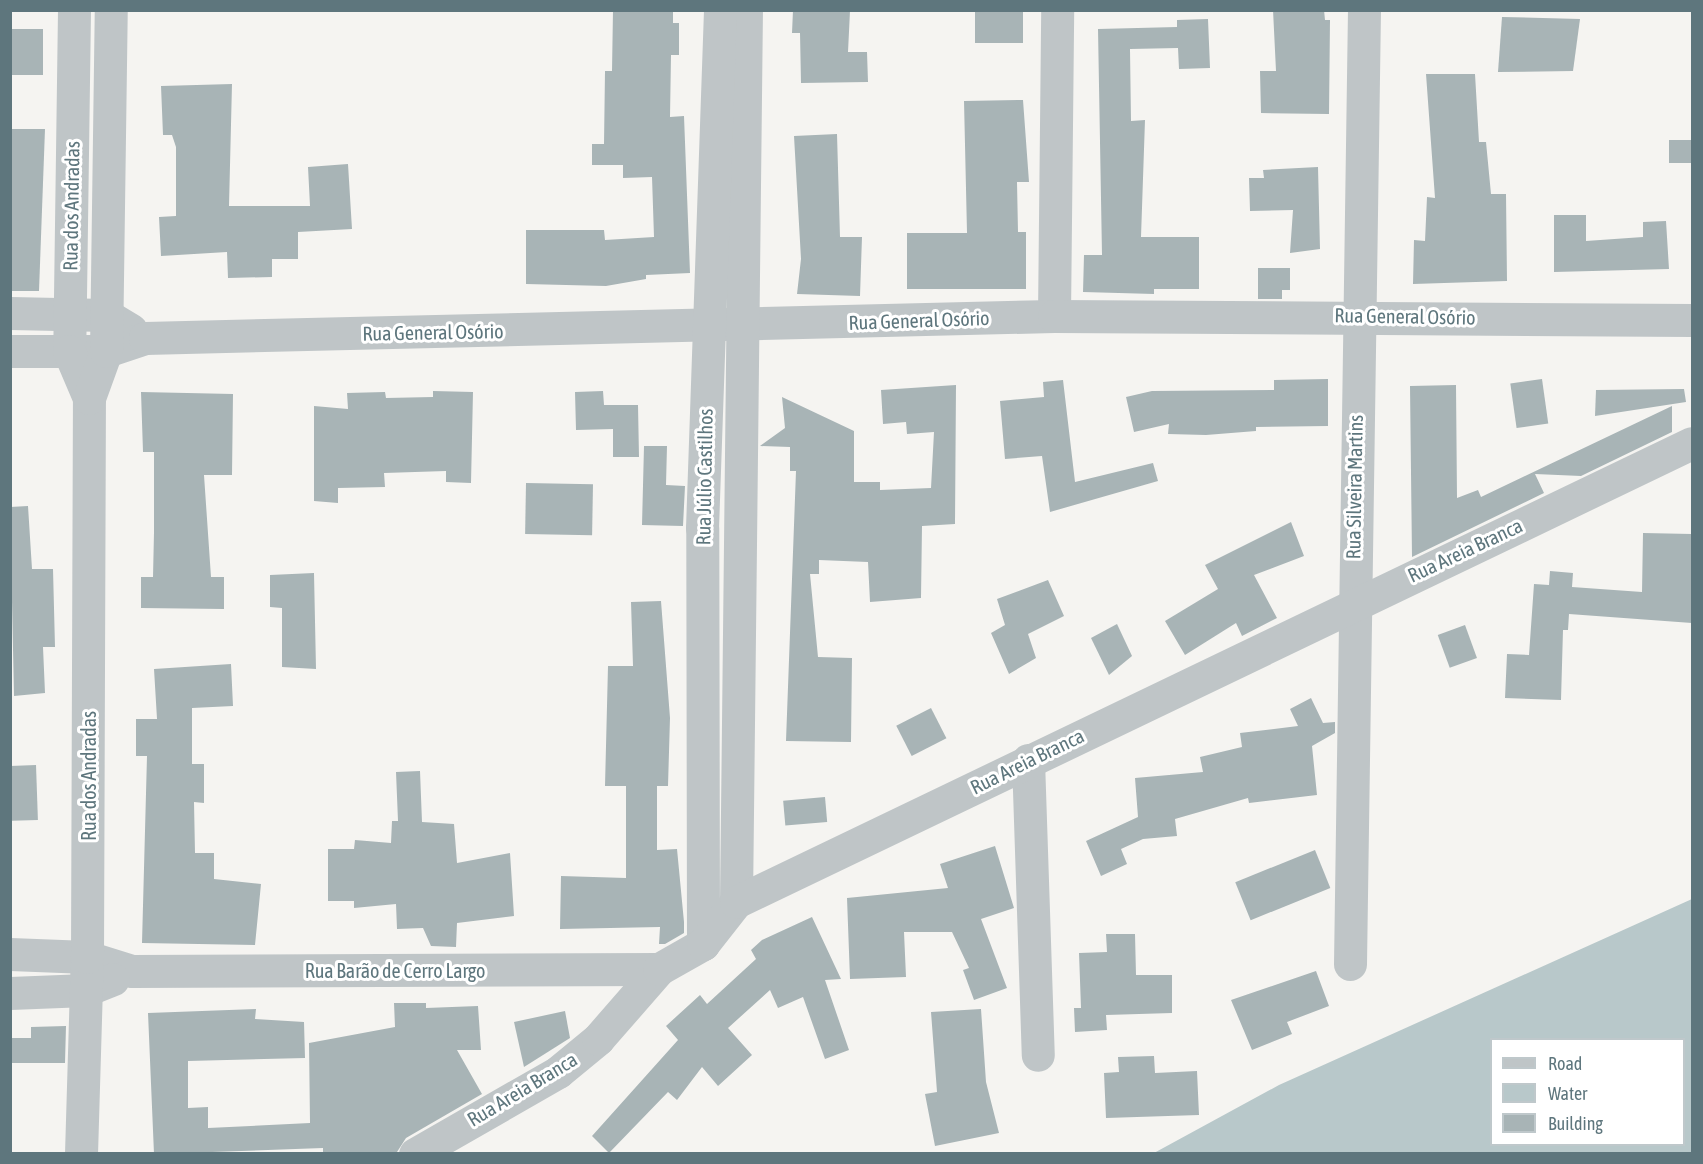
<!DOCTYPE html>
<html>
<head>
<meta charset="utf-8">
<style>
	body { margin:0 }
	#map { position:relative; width:1703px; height:1164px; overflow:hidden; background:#f5f4f1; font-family:"Asap Condensed",sans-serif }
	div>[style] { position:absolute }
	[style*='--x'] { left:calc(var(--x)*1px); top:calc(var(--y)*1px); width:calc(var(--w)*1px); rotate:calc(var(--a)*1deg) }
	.water>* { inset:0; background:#b8c8ca }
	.building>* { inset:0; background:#a8b4b6; transform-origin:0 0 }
	.minor>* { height:33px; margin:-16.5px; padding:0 16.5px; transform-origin:16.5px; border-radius:16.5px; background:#bfc5c7 }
	.tertiary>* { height:33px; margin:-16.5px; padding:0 16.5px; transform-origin:16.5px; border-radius:16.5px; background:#bfc5c7 }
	span { translate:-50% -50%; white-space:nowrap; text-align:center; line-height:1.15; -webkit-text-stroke:6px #fff; paint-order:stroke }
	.street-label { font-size:20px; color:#5e767d }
	.frame { position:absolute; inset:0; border:12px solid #5e767d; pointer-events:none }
	.legend { position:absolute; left:1490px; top:1038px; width:195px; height:108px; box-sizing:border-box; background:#fff; border:2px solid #bfc8cb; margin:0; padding:8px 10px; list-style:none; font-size:18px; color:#5e767d }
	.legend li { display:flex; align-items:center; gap:12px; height:30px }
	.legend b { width:30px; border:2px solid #bfc8cb }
</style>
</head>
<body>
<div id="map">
	<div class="water">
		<div style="clip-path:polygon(evenodd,1692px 899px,1692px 1153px,1154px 1153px,1279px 1085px,1692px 899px,1492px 1040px,1684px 1040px,1684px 1144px,1492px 1144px,1492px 1040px)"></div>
	</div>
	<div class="building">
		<div style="clip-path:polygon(613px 10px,673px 10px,673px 23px,679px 23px,679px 55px,671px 55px,670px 117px,684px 116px,690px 273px,646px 275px,646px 279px,606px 286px,526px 284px,526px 230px,604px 230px,605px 240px,654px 237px,652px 177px,623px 178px,623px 165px,592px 165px,592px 144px,604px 144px,605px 71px,612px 71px)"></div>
		<div style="clip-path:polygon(793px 10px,850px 11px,848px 52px,867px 52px,868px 82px,801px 83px,800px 33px,792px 33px)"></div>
		<div style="left:975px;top:10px;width:48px;height:33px"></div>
		<div style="clip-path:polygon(1273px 10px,1324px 10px,1325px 20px,1330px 20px,1329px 114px,1261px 113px,1260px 71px,1276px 71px)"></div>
		<div style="clip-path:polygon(1502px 17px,1580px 19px,1573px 71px,1498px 72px)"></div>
		<div style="clip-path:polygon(1208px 19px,1210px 68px,1179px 69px,1178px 48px,1130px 49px,1131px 121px,1145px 120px,1141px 237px,1199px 237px,1199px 289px,1154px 289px,1154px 294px,1083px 292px,1084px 255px,1102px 255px,1098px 29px,1177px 27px,1177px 20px)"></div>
		<div style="left:10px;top:29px;width:33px;height:46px"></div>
		<div style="clip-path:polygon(1426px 74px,1475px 74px,1479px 142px,1486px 142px,1491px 194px,1506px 194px,1507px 281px,1413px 284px,1414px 240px,1425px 241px,1427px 197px,1435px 198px)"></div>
		<div style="clip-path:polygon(232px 84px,229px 206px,310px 206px,308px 167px,348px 164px,352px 229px,298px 232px,298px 259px,272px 259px,272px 277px,228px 278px,227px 252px,161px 256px,159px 217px,176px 216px,176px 147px,172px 135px,163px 135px,161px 86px)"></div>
		<div style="clip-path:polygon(1023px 100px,1029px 182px,1017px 182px,1018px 232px,1026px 232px,1026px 289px,907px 289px,907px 233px,967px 233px,964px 101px)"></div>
		<div style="clip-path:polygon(10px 129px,45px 129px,39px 291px,10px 291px)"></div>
		<div style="clip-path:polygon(837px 134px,840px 237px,862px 237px,860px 296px,797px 294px,801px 259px,794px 136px)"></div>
		<div style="left:1669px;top:140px;width:23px;height:23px"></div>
		<div style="clip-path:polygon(1318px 167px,1320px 249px,1290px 253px,1293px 210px,1250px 211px,1249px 178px,1264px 178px,1263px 170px)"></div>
		<div style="clip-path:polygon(1554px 215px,1586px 215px,1586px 241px,1643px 237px,1643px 222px,1666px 221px,1669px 269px,1554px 272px)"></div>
		<div style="clip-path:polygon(1258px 268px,1290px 268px,1290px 290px,1282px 290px,1282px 299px,1258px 299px)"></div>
		<div style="clip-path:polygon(1328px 379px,1328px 426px,1256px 427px,1256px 431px,1206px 435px,1168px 434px,1169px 424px,1134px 432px,1126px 397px,1152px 391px,1274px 390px,1274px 380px)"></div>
		<div style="left:1542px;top:379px;width:45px;height:32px;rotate:82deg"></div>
		<div style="clip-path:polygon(1063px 380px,1075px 482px,1153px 463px,1158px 481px,1050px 512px,1042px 456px,1005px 459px,1000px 401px,1044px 397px,1043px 382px)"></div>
		<div style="clip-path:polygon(956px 385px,955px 524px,922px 526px,921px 598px,870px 602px,868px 562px,819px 560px,819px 574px,810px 574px,818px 657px,852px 658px,851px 742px,786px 741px,796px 471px,790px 471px,790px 447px,760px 446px,785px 428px,782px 397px,854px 431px,854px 482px,880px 482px,880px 490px,931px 488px,934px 432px,907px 434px,906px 422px,883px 424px,881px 390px)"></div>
		<div style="clip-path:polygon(1456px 385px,1457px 498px,1478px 490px,1481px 497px,1672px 406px,1672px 432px,1581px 476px,1535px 474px,1544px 493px,1412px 557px,1410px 386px)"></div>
		<div style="clip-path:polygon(1684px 389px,1686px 402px,1595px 416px,1596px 390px)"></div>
		<div style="clip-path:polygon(433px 391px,473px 392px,471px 483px,446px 482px,446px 471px,384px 473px,385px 487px,338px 488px,338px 503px,314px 501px,314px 406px,348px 409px,347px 393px,385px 392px,386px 398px,433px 397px)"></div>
		<div style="clip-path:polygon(603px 391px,604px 405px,638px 405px,639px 457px,613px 457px,613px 429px,576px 430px,575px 392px)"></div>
		<div style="clip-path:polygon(141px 392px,233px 394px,232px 475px,204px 475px,211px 577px,224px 577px,224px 609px,141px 608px,141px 577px,153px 577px,154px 532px,154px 452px,143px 452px)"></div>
		<div style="clip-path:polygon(644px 446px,667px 446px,666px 485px,685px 486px,683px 526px,642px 525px)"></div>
		<div style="left:526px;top:483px;width:67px;height:51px;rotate:1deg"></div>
		<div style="clip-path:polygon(28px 506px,32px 569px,53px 569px,55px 647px,43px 647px,45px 693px,14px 696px,10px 507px)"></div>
		<div style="clip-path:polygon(1291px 522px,1304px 556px,1254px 575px,1277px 618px,1242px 636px,1236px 623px,1185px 655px,1165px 621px,1218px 589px,1205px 565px)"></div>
		<div style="clip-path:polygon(1643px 533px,1692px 534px,1692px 623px,1569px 614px,1568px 630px,1563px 630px,1561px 700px,1505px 698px,1507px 654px,1529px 655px,1534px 584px,1549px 585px,1550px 571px,1573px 573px,1572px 587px,1642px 592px)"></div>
		<div style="clip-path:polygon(314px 573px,316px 669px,282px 667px,282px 608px,270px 607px,270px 575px)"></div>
		<div style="clip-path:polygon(1048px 580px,1064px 616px,1028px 634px,1036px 658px,1009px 674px,991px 633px,1005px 625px,997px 599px)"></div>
		<div style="clip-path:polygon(661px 601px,670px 718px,668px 786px,657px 786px,657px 850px,677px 849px,684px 922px,684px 933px,665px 944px,659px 944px,660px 927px,560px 929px,561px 876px,626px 878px,626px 786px,605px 786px,608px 666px,633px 666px,631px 602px)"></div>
		<div style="clip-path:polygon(1117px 624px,1132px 656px,1109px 675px,1091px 638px)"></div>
		<div style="left:1465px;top:625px;width:35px;height:29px;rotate:70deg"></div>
		<div style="clip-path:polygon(231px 664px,233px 706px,192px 708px,192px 764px,204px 764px,204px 803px,194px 802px,195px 853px,214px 853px,214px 879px,261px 884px,255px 945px,142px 943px,147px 756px,136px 756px,136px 719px,157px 719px,154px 669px)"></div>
		<div style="clip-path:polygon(1311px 698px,1323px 723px,1335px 722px,1335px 733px,1312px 746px,1317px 795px,1249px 803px,1248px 798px,1175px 819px,1177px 836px,1143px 839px,1121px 849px,1127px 864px,1101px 876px,1086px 841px,1138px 817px,1135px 778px,1203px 772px,1200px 757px,1242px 747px,1240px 733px,1298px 726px,1290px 709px)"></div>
		<div style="left:931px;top:708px;width:34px;height:39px;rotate:63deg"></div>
		<div style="left:36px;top:765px;width:55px;height:26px;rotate:88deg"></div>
		<div style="clip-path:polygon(420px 771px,422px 822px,454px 824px,457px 863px,510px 853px,514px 916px,457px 923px,456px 947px,431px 946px,423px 928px,397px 929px,396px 904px,354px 908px,354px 901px,328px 901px,328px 849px,354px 849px,355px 840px,391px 843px,392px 821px,398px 821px,396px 772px)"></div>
		<div style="left:825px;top:797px;width:25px;height:42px;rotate:85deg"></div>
		<div style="clip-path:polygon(995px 846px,1014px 908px,981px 919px,1007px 988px,974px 1000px,963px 970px,969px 968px,952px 932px,904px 932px,906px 977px,850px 979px,847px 898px,948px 888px,940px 864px)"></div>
		<div style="left:1315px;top:850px;width:41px;height:86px;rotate:68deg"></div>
		<div style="clip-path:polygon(812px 917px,841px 979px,825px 980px,849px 1050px,825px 1059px,803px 997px,778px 1008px,770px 990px,728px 1028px,752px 1055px,718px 1086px,702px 1067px,677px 1100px,668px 1092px,609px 1153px,592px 1136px,678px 1040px,666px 1026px,700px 995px,707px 1004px,756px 959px,751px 950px,762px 940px)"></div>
		<div style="clip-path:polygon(1106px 934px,1135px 934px,1136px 975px,1172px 975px,1172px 1013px,1106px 1015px,1107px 1030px,1075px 1032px,1074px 1008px,1081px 1008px,1079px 953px,1107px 952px)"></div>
		<div style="clip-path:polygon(1316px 971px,1329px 1006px,1287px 1022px,1292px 1034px,1252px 1050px,1231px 1000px)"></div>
		<div style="clip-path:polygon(394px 1003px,426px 1003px,426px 1008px,478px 1006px,481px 1050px,457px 1050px,482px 1094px,406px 1138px,397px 1152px,323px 1152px,323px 1148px,154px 1154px,148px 1013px,256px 1009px,255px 1019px,304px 1022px,305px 1058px,188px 1061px,188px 1108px,208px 1107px,208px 1128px,310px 1123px,309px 1043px,395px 1027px)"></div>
		<div style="clip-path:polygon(981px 1009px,986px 1082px,999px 1133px,935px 1146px,925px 1094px,937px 1092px,931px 1012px)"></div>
		<div style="clip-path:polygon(565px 1011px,570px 1038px,524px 1067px,514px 1022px)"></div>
		<div style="clip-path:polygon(66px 1026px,65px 1063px,10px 1063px,10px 1038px,31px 1038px,31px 1027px)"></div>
		<div style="clip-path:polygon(1154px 1056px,1155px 1073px,1197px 1071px,1199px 1115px,1106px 1118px,1104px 1073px,1119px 1072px,1118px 1057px)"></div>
	</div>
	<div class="minor">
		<div style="--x:10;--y:313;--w:96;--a:1.2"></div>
		<div style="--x:106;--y:315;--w:29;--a:31"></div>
		<div style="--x:1054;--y:316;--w:306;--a:-89.4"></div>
		<div style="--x:10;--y:351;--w:96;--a:0"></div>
		<div style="--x:106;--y:351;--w:41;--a:-18.4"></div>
		<div style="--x:145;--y:338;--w:909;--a:-1.39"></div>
		<div style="--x:1054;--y:316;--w:638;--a:0.36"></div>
		<div style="--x:1028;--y:760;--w:295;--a:88.1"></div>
		<div style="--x:736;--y:902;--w:892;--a:-89.36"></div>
		<div style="--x:703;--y:944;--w:416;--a:-90.1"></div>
		<div style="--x:702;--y:528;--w:518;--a:-88.01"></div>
		<div style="--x:10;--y:954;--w:77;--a:2.2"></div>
		<div style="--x:87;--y:957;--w:47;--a:17.3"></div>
		<div style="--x:132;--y:971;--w:527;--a:-0.22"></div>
		<div style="--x:1350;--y:964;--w:954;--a:-89.16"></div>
		<div style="--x:10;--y:993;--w:76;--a:-2.3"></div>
		<div style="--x:86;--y:990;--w:29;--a:-22"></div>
		<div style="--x:415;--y:1154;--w:165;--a:-29.8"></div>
		<div style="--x:558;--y:1072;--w:52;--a:-39.5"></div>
		<div style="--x:598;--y:1039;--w:93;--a:-48.9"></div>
		<div style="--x:659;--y:969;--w:51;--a:-29.6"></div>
		<div style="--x:703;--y:944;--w:53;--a:-51.8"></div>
		<div style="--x:736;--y:902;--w:1060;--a:-25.65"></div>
	</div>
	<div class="tertiary">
		<div style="--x:74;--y:10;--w:341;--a:90.8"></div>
		<div style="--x:69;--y:351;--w:51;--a:66.9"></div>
		<div style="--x:81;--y:1154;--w:197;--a:-88.3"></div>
		<div style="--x:87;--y:957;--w:559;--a:-89.8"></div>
		<div style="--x:89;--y:398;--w:50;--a:-70.1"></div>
		<div style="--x:106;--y:351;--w:341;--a:-89.2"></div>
	</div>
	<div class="street-label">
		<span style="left:71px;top:206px;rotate:-89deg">Rua dos Andradas</span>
		<span style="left:1405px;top:316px;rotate:1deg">Rua General Osório</span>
		<span style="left:919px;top:320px;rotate:-2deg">Rua General Osório</span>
		<span style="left:433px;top:332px;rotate:-1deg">Rua General Osório</span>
		<span style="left:704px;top:477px;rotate:-89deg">Rua Júlio Castilhos</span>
		<span style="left:1354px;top:487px;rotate:-89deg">Rua Silveira Martins</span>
		<span style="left:1465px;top:550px;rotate:-25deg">Rua Areia Branca</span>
		<span style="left:1027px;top:761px;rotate:-26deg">Rua Areia Branca</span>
		<span style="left:88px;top:776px;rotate:-90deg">Rua dos Andradas</span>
		<span style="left:395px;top:970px">Rua Barão de Cerro Largo</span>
		<span style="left:522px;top:1089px;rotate:-31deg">Rua Areia Branca</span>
	</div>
	<div class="frame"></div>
	<ul class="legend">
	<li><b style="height:8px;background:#bfc5c7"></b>Road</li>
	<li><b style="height:16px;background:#b8c8ca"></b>Water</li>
	<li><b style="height:16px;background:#a8b4b6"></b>Building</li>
	</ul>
</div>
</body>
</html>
